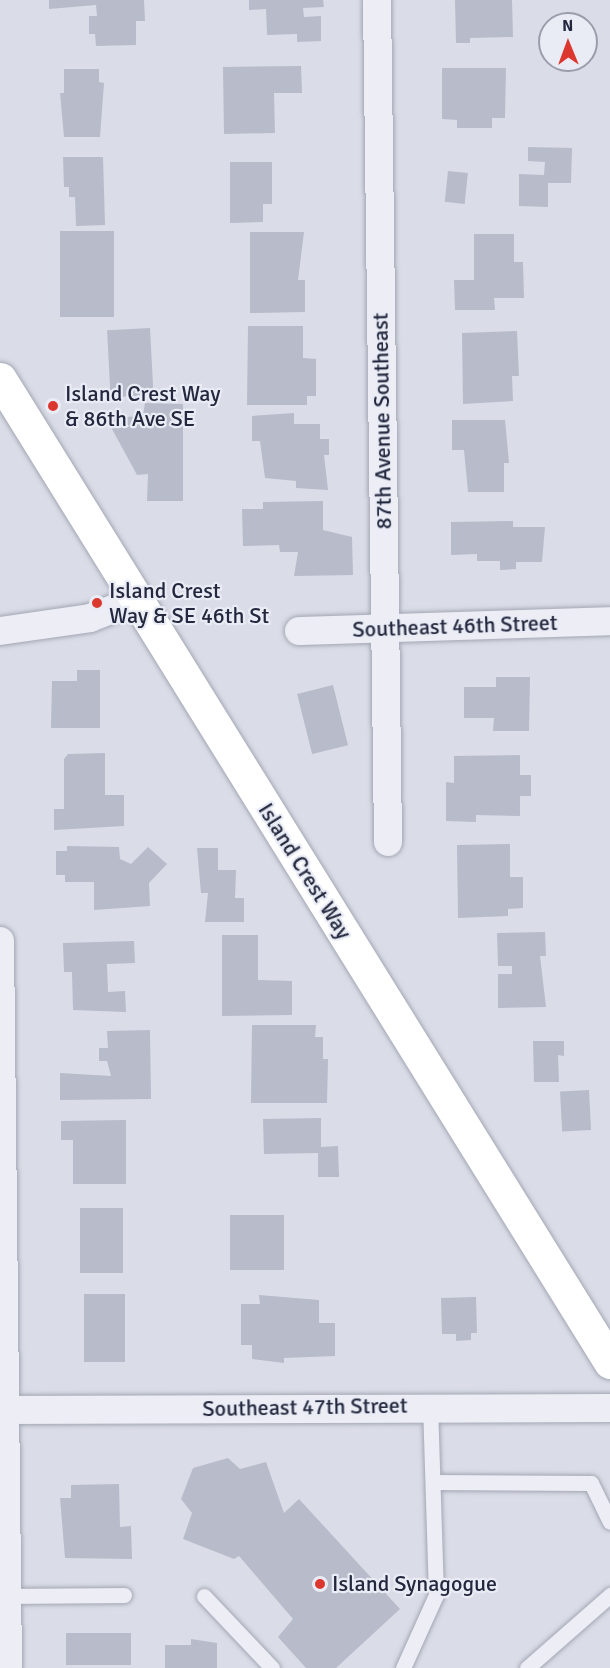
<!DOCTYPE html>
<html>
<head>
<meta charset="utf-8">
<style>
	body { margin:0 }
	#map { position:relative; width:610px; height:1668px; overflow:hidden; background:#dadde7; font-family:Signika,sans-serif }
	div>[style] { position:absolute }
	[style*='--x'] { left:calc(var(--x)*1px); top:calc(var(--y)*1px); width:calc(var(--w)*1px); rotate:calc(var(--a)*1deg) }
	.building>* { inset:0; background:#b7bbca; transform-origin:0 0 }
	.roads { filter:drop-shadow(0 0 2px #a3a7b4) drop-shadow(0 0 2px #a3a7b4) }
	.lane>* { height:15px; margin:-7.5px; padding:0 7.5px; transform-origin:7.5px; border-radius:7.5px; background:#edeef5 }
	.street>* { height:28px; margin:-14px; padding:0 14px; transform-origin:14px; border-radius:14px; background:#edeef5 }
	.secondary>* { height:33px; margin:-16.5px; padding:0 16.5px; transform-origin:16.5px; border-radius:16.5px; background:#fff }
	.dots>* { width:16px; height:16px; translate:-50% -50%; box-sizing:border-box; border:3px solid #eaecf5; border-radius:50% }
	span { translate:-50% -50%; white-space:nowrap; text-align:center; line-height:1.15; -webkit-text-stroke:4.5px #eaecf5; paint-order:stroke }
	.poi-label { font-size:22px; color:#23283e }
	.left { translate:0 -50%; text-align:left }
	.street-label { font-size:22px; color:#23283e }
	.north { position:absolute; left:538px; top:12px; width:60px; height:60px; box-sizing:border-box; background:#eaecf5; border:2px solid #9a9eac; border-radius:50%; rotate:359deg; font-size:16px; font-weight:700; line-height:24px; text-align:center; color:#23283e }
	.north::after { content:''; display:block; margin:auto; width:21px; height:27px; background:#dc372f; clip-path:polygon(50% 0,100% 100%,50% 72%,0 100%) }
</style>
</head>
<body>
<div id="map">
	<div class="building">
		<div style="clip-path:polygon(49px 0,144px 0,145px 21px,136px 21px,136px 45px,96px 46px,95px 34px,89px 34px,89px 16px,97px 16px,96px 5px,49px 9px)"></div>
		<div style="clip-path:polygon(249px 0,323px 0,324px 7px,303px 8px,304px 17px,321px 16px,321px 41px,297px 42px,297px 34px,267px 35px,266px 9px,249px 10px)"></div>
		<div style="clip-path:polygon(455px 0,512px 0,513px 37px,470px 38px,470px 43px,456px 43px)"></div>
		<div style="clip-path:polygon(301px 66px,302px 93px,274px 93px,275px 133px,224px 134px,223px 67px)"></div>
		<div style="clip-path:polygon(442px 68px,506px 68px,505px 118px,492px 118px,492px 128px,457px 128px,457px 120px,442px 119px)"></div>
		<div style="clip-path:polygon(64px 69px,99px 69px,99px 82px,104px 83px,100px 137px,64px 137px,60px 93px,64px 93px)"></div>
		<div style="clip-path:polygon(528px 147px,572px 148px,571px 183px,548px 183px,548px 207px,519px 206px,519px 174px,544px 175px,545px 162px,528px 161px)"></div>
		<div style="clip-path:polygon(63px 157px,103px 157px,105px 225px,76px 226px,75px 197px,69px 197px,69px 187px,64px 187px)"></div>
		<div style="clip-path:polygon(230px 162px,272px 162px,272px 204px,263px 204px,263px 222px,230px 223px)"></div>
		<div style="left:448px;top:171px;width:20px;height:31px;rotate:6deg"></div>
		<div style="left:60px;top:231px;width:54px;height:86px"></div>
		<div style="clip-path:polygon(250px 232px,304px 232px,298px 280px,305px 280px,305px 312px,250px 313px)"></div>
		<div style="clip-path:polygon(474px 234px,514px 234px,514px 262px,523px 262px,524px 298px,494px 298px,495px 310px,455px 310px,454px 280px,474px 280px)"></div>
		<div style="clip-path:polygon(248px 326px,303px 326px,303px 358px,316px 359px,316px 396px,307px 396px,307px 405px,247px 405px)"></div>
		<div style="left:150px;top:328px;width:67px;height:43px;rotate:87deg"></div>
		<div style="clip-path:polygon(517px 331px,519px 376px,512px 376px,513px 401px,463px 404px,462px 333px)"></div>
		<div style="clip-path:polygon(145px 403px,183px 404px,183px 501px,147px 501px,148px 474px,137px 475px,106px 418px,143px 416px)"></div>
		<div style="clip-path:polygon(294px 413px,294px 424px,320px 424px,320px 439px,329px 439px,329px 455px,324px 455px,328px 490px,296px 488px,296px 481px,265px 478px,260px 441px,252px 441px,252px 416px)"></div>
		<div style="clip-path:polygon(452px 420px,505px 420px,509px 463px,504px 463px,504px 492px,468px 492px,464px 450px,452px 450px)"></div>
		<div style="clip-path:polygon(323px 501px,323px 530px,352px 537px,353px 575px,294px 576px,298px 552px,280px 552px,279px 545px,243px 546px,242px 509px,263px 509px,263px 502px)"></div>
		<div style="clip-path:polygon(513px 521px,513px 527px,545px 527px,542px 562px,516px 562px,516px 569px,500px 570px,500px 561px,477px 561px,477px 554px,451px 555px,451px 522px)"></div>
		<div style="clip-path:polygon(77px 670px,100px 670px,100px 728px,51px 728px,52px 681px,77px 681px)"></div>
		<div style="clip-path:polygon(496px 677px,530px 677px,529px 731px,493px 731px,494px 718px,464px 718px,464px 687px,496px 687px)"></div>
		<div style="left:333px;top:685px;width:62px;height:37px;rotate:76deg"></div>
		<div style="clip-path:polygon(105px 753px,105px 795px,124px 795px,124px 826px,54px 830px,54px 809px,64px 809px,64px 759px,68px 754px)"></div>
		<div style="clip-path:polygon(520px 755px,520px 775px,531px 775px,531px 796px,520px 796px,520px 816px,476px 815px,476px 822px,446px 821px,446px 782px,454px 783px,454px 756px)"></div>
		<div style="clip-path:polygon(510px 844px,510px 877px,523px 877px,523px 908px,508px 909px,508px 916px,458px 918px,457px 845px)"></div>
		<div style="clip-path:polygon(67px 846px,119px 847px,120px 859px,131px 864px,148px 847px,167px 864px,149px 883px,150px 906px,94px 910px,94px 882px,65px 882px,65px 875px,56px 875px,56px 851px,67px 851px)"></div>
		<div style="clip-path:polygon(197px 848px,218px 848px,218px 870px,236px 870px,235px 898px,244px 898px,244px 922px,205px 922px,208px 893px,201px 893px)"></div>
		<div style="clip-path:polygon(545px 932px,546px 956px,540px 956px,546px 1007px,498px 1008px,498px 974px,512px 974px,512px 966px,498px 966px,497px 933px)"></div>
		<div style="clip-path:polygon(222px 935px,258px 935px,258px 980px,292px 981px,292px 1015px,222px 1016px)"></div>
		<div style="clip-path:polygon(134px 941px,135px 963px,107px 964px,108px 992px,125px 991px,126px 1012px,73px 1010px,72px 972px,64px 972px,63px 943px)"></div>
		<div style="clip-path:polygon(252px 1025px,316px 1025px,315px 1037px,323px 1037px,323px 1059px,328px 1059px,327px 1103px,251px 1103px)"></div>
		<div style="clip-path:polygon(150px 1030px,151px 1099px,60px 1100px,60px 1073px,111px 1076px,107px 1061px,99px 1061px,99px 1048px,108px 1048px,107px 1031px)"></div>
		<div style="clip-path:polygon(533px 1041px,564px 1041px,564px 1056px,558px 1055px,559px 1082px,534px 1082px)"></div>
		<div style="left:589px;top:1090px;width:40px;height:29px;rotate:87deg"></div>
		<div style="clip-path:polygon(321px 1118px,321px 1147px,338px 1146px,339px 1177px,318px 1177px,318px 1153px,264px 1154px,263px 1119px)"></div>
		<div style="clip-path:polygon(126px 1120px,126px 1184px,73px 1184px,73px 1140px,61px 1140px,61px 1121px)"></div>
		<div style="left:80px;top:1208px;width:43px;height:65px"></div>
		<div style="left:230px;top:1215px;width:54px;height:55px"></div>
		<div style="left:84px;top:1294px;width:41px;height:68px"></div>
		<div style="clip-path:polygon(259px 1295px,319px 1300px,319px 1323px,335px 1323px,335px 1356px,284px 1358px,284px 1363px,252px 1359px,252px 1345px,241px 1345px,241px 1304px,260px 1304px)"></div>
		<div style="clip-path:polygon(476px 1297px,477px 1333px,471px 1333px,471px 1340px,456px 1341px,456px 1334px,442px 1334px,441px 1298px)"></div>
		<div style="clip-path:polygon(228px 1458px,240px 1469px,266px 1462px,284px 1513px,299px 1499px,400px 1609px,336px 1668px,306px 1668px,278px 1637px,293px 1619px,239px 1556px,234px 1559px,183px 1539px,192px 1513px,181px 1499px,193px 1468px)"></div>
		<div style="clip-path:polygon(119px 1484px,120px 1527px,131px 1526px,132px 1559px,65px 1558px,60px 1498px,71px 1498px,71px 1485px)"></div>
		<div style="left:131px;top:1633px;width:32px;height:65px;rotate:90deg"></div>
		<div style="clip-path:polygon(191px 1639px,217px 1643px,217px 1668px,165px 1668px,165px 1645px,191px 1645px)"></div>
	</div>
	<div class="roads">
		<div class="lane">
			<div style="--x:433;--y:1482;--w:158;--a:0.4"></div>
			<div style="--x:591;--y:1483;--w:43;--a:64"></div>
			<div style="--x:8;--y:1596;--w:116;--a:-0.5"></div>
			<div style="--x:204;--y:1596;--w:99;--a:46.6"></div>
			<div style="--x:403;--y:1668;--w:80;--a:-65.7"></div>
			<div style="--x:436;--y:1595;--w:189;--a:-91.8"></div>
			<div style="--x:527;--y:1668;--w:111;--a:-41.3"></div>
		</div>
		<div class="street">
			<div style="--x:377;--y:0;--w:842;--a:89.25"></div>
			<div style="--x:0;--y:631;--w:91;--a:-8.2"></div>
			<div style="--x:90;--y:618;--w:49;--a:-21.4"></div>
			<div style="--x:299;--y:631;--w:311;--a:-1.8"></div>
			<div style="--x:0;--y:941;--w:727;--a:89.37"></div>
			<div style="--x:0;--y:1410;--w:610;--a:-0.19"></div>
		</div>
		<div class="secondary">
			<div style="--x:0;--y:379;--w:1157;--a:58.18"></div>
		</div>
	</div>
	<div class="dots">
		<div style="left:53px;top:406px;background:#dc372f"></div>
		<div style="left:97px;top:603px;background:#dc372f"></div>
		<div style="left:320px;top:1584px;background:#dc372f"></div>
	</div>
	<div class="poi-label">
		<span class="left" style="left:65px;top:406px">Island Crest Way<br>&amp; 86th Ave SE</span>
		<span class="left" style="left:109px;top:603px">Island Crest<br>Way &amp; SE 46th St</span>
		<span class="left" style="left:332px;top:1584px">Island Synagogue</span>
	</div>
	<div class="street-label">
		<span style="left:382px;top:421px;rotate:-91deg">87th Avenue Southeast</span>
		<span style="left:455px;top:626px;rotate:-2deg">Southeast 46th Street</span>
		<span style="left:305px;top:871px;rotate:58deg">Island Crest Way</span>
		<span style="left:305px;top:1407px;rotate:-1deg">Southeast 47th Street</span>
	</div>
	<div class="north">N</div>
</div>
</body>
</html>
